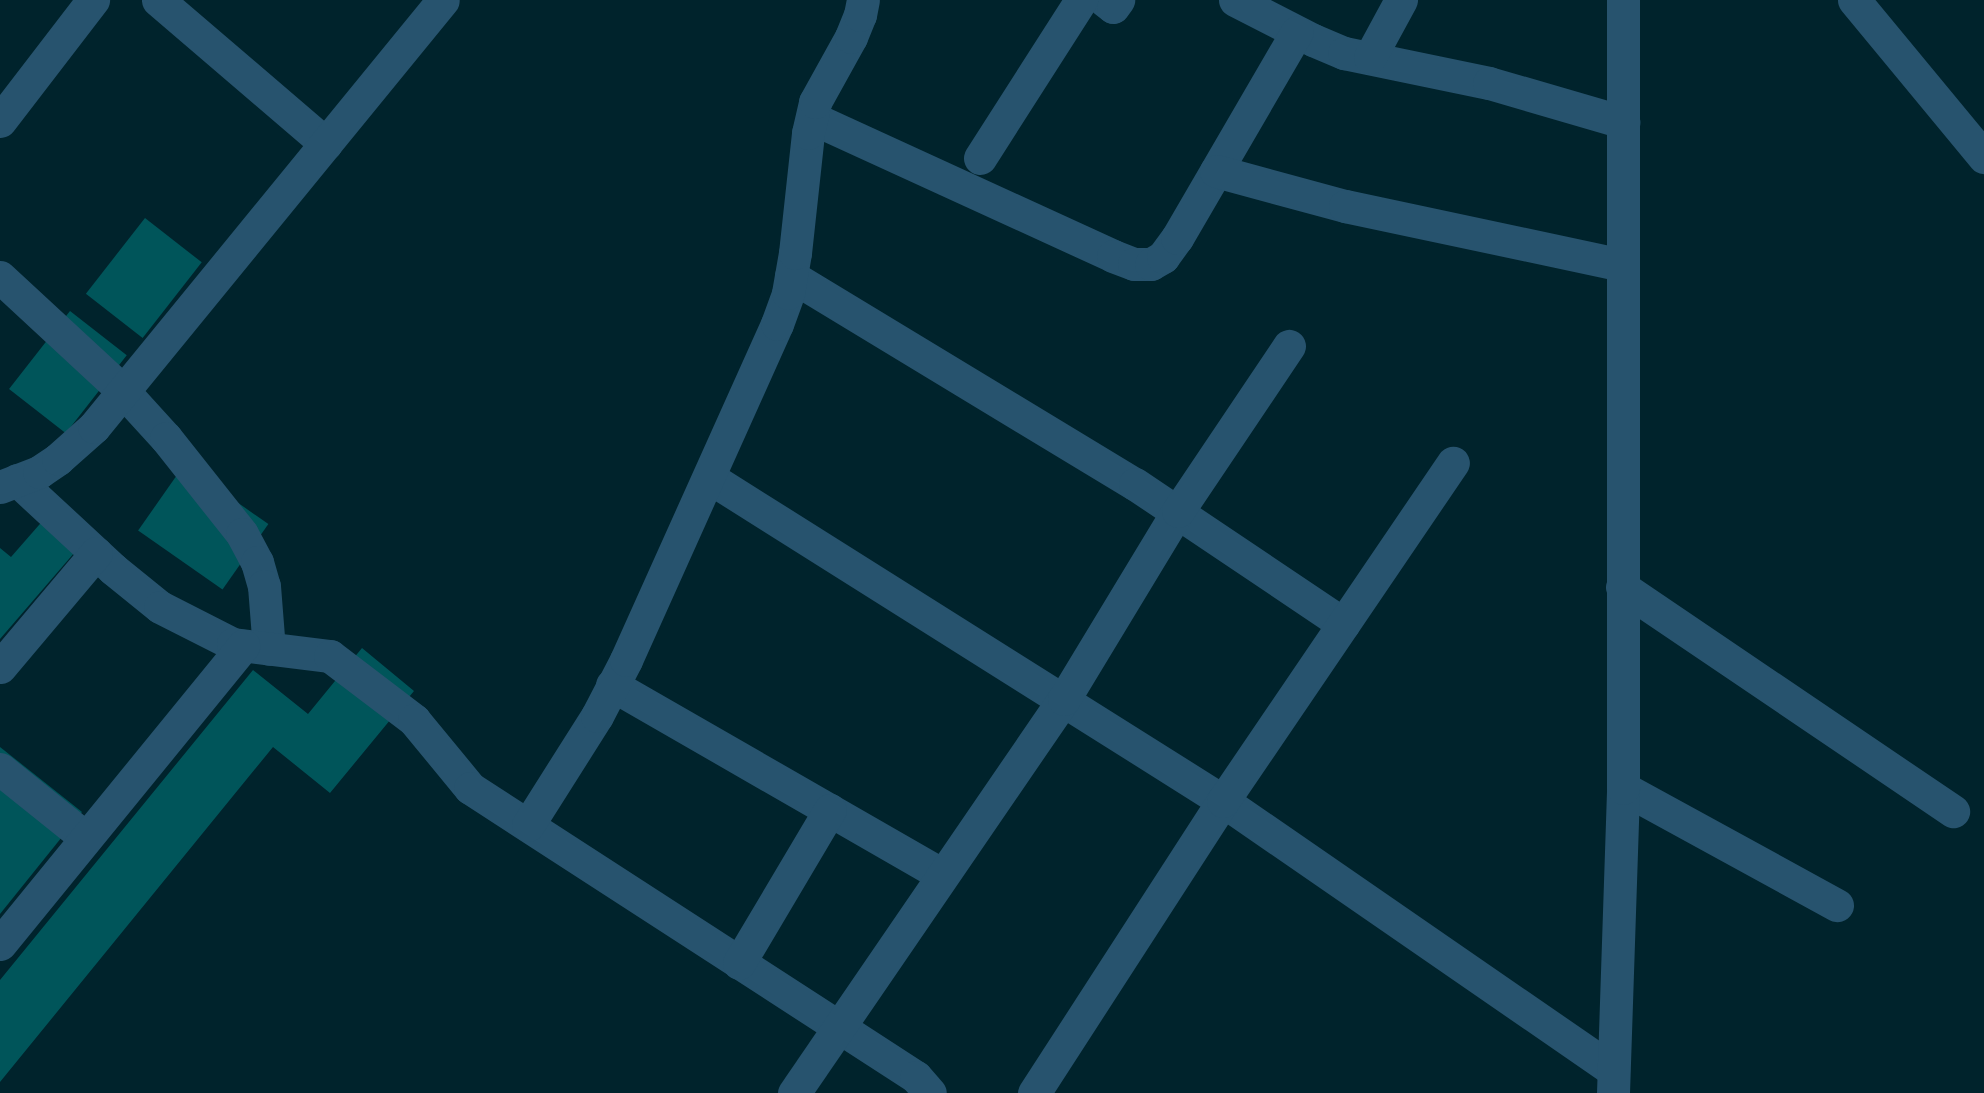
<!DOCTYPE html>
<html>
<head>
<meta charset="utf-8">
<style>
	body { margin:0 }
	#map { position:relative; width:1984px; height:1093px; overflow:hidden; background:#00232c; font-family:"PT Sans",sans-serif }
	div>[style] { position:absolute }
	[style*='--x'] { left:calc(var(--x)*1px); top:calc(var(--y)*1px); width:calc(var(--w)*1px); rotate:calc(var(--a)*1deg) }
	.building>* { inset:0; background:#00555a; transform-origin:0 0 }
	.minor>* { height:33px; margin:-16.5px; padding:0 16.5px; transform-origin:16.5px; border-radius:16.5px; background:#27536e }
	span { translate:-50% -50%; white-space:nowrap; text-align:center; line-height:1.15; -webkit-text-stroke:6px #011920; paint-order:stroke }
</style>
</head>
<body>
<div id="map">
	<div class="building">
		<div style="left:145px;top:218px;width:72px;height:96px;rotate:38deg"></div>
		<div style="left:70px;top:311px;width:72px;height:99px;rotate:38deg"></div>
		<div style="left:184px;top:465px;width:103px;height:80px;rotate:35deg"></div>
		<div style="clip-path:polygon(53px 509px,87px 538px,0 639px,0 548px,11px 557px)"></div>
		<div style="clip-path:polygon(362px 648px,414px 691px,330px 793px,273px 747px,0 1082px,0 980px,253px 670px,308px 714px)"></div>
		<div style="clip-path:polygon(0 747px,82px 812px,0 914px)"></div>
	</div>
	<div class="minor">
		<div style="--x:158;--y:0;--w:221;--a:40.6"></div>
		<div style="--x:1104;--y:0;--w:11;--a:38"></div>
		<div style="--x:1113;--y:7;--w:9;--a:-54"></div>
		<div style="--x:1235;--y:0;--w:88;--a:27.1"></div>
		<div style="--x:1313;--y:40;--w:34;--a:23"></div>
		<div style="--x:1344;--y:53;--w:148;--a:11.7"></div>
		<div style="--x:1489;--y:83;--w:140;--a:16.2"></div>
		<div style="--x:1854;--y:0;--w:204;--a:50.4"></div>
		<div style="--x:1370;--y:57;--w:65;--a:-61.5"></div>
		<div style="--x:812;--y:118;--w:331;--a:24.6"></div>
		<div style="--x:1113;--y:256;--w:22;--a:21"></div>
		<div style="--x:1134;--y:264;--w:17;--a:0"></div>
		<div style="--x:1151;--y:264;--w:14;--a:-30"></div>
		<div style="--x:1163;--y:257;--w:24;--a:-54"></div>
		<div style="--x:1177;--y:238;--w:238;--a:-59.8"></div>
		<div style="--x:0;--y:121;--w:153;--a:-52.5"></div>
		<div style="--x:980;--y:158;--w:188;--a:-57.4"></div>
		<div style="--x:1216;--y:171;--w:134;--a:15.2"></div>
		<div style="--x:1345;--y:206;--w:284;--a:12"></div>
		<div style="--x:791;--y:276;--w:402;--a:31.2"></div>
		<div style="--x:1135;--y:484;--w:251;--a:33.9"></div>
		<div style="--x:0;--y:277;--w:169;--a:42.8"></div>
		<div style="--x:124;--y:392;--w:62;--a:47.6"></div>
		<div style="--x:166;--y:438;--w:122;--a:51.6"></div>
		<div style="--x:242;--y:534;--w:32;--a:62"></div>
		<div style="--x:257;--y:562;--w:25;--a:74"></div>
		<div style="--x:264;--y:586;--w:63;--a:85.5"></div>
		<div style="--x:710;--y:478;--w:606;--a:32.2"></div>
		<div style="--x:1223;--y:801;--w:474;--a:34.6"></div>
		<div style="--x:17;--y:480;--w:131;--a:42.8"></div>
		<div style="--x:113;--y:569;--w:60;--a:39"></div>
		<div style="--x:160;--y:607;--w:82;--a:26.9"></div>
		<div style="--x:233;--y:644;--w:98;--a:7.1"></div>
		<div style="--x:330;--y:656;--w:106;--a:37.3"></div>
		<div style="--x:414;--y:720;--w:88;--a:50.5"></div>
		<div style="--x:470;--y:788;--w:531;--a:32.94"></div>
		<div style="--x:916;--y:1077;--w:21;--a:49"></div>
		<div style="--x:0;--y:487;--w:42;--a:-21"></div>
		<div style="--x:39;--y:472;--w:23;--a:-34"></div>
		<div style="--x:58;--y:459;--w:48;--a:-41.6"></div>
		<div style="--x:94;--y:427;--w:551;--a:-50.74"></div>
		<div style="--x:1622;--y:587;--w:400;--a:34.1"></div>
		<div style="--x:0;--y:667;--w:149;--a:-49.9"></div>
		<div style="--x:612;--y:685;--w:381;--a:29.9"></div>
		<div style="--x:0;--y:769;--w:110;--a:38.7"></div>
		<div style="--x:1623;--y:788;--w:244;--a:28.7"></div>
		<div style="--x:528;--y:825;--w:129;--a:-57.7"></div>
		<div style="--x:597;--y:716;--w:63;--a:-62.6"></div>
		<div style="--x:626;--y:660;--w:368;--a:-65.8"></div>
		<div style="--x:777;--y:324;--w:33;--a:-70"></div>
		<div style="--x:788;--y:293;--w:41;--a:-80.1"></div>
		<div style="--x:795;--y:253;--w:121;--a:-83.8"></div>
		<div style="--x:808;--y:133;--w:32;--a:-77"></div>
		<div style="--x:815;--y:102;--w:74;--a:-61"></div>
		<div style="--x:851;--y:37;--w:24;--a:-68"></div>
		<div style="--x:860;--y:15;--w:15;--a:-79"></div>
		<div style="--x:0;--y:944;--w:385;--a:-50.8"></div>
		<div style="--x:739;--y:963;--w:178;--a:-59.3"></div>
		<div style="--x:794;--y:1093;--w:478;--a:-55.6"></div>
		<div style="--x:1064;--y:699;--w:220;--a:-58.8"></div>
		<div style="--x:1178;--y:511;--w:199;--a:-56.1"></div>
		<div style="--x:1034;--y:1093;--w:348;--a:-57.1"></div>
		<div style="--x:1223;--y:801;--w:409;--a:-55.8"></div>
		<div style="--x:1613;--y:1093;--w:305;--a:-88.1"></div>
		<div style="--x:1623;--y:788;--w:788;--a:-90"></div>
	</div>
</div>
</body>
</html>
